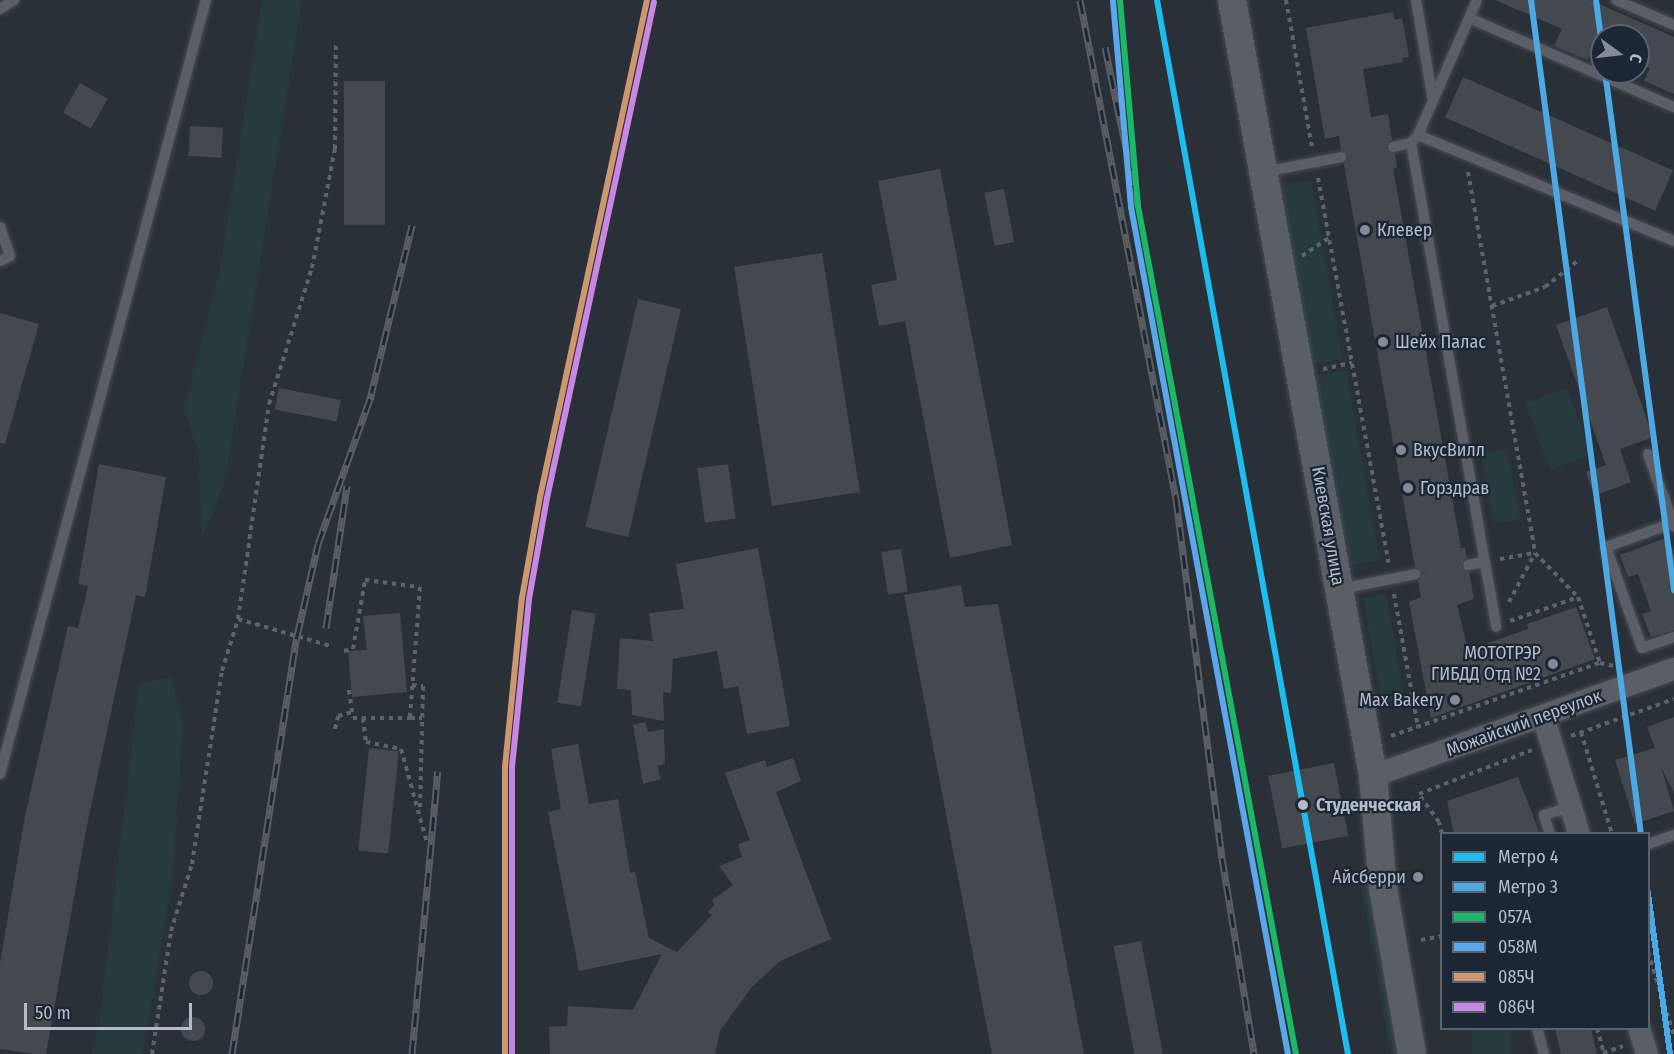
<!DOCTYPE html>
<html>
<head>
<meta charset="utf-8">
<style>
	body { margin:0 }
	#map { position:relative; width:1674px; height:1054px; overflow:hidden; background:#2a3038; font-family:"Fira Sans Condensed",sans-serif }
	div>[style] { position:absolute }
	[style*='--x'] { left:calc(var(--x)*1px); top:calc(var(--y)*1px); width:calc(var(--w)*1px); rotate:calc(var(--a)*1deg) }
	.green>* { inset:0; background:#273a3e; transform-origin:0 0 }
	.building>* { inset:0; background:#444950; transform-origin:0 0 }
	.round { border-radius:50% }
	.path>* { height:4px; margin-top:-2px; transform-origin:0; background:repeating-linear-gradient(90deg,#5d636a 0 4.5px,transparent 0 9px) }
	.roads { filter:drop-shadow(0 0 2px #484c53) drop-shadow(0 0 2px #484c53) }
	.service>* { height:10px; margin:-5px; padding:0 5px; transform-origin:5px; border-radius:5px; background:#5a5e66 }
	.minor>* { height:22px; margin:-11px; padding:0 11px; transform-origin:11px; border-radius:11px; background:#5a5e66 }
	.tertiary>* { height:28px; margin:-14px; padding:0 14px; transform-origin:14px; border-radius:14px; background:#5a5e66 }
	.rail>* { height:7px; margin-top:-3.5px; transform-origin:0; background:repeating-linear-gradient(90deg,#1d2633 0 14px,#595d64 0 28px); box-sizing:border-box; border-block:2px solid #595d64 }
	.rail-1>* { height:6px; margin:-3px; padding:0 3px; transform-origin:3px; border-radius:3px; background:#1ab867 }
	.rail-2>* { height:6px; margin:-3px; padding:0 3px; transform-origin:3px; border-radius:3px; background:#5aa8eb }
	.rail-3>* { height:6px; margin:-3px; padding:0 3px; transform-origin:3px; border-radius:3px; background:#cd976f }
	.rail-4>* { height:6px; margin:-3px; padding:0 3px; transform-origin:3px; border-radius:3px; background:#c787e3 }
	.metro-1>* { height:6px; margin:-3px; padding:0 3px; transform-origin:3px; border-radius:3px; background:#1ebcef }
	.metro-2>* { height:6px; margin:-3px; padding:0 3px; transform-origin:3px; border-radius:3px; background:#4da9e3 }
	.dots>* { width:16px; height:16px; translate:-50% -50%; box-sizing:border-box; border:3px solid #1d2633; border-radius:50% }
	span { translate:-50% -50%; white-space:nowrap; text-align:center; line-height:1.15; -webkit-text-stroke:4.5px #1d2633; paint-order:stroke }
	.poi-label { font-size:18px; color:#b4bcc9 }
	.left { translate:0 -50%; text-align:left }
	.right { translate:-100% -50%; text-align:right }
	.street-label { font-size:18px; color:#b4bcc9 }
	.stop-label { font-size:18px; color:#b4bcc9; font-weight:700 }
	.legend { position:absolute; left:1440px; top:832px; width:210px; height:198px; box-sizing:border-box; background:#1d2633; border:2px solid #59626f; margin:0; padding:8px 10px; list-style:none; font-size:18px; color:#b4bcc9 }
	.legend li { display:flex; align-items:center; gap:12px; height:30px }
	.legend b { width:30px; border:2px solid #59626f }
	.north { position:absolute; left:1590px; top:24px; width:60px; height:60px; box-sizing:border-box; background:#1d2633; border:2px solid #59626f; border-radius:50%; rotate:105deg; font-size:16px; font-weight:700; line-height:24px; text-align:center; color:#b4bcc9 }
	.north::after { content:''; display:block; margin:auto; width:21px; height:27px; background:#848b96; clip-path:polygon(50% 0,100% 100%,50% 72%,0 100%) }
	.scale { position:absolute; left:24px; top:1003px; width:168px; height:27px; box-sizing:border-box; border:3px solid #b4bcc9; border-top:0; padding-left:8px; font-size:18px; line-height:21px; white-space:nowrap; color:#b4bcc9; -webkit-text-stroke:4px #1d2633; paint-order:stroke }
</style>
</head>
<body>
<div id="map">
	<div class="green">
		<div style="clip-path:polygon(262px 0,302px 0,225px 482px,202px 539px,198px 451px,184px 409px,219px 274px)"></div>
		<div style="left:1311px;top:180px;width:182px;height:35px;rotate:80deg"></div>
		<div style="left:1346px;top:370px;width:193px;height:36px;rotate:80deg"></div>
		<div style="left:1567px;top:388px;width:71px;height:44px;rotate:70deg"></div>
		<div style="left:1507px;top:449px;width:71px;height:27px;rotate:79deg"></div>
		<div style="left:1386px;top:594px;width:107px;height:23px;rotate:80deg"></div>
		<div style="clip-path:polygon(171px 677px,183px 723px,173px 876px,143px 1054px,91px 1054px,99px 1024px,139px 684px)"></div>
		<div style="left:1367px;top:874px;width:183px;height:8px;rotate:80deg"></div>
		<div style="left:1472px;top:1029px;width:39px;height:25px"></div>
	</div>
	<div class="building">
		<div style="clip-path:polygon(1495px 0,1590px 0,1674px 37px,1674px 94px,1644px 81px,1650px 68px,1638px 62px,1638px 36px,1602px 36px,1602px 60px,1590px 55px,1588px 60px,1554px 46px,1562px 29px)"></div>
		<div style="clip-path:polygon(1393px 12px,1395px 20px,1402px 18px,1409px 57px,1402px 58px,1403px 62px,1363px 69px,1371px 117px,1388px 114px,1392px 140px,1386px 148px,1395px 154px,1397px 168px,1393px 168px,1461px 548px,1465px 548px,1467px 558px,1461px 566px,1469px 572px,1474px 599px,1457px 605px,1468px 650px,1528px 629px,1527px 624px,1576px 607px,1595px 659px,1431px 718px,1409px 602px,1421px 597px,1418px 581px,1423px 573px,1415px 567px,1344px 164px,1349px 156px,1341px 150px,1339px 136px,1325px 139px,1306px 28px)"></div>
		<div style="left:1463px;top:77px;width:230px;height:44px;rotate:24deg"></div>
		<div style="left:344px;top:81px;width:41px;height:144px"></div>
		<div style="left:80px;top:83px;width:32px;height:34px;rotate:30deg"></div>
		<div style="left:190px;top:126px;width:33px;height:30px;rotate:3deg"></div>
		<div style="clip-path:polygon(940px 169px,1012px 545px,950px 558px,905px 321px,879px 326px,871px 285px,897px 280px,878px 181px)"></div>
		<div style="left:1004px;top:189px;width:54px;height:20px;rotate:79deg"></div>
		<div style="left:822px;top:253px;width:242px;height:89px;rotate:81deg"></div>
		<div style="left:638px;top:299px;width:44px;height:234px;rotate:13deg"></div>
		<div style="clip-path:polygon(1607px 307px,1653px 437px,1620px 449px,1631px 482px,1594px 496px,1586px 472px,1606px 465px,1556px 325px)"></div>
		<div style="clip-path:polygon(0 313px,39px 324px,5px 444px,0 443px)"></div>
		<div style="left:279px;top:388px;width:63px;height:22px;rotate:11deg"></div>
		<div style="clip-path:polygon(99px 464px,166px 477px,145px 597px,136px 595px,86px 830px,46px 1054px,35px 1054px,0 1049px,0 963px,25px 816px,68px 626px,78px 628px,88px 586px,78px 584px)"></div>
		<div style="left:728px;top:464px;width:55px;height:31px;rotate:82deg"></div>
		<div style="clip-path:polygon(1668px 537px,1674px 553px,1674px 630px,1651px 637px,1642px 614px,1651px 611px,1638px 574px,1628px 577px,1620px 555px)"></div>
		<div style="clip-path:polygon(758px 548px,790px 726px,747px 734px,738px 686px,724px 689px,717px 651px,673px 659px,671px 693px,663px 692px,664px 721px,632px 715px,631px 690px,617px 689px,620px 638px,653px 641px,649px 613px,684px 609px,676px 564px)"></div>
		<div style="left:901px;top:549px;width:43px;height:20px;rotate:81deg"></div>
		<div style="clip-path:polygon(961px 585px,965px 607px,998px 604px,1084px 1054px,992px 1054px,904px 595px)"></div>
		<div style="left:572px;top:610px;width:24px;height:94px;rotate:9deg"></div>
		<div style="clip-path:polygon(400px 613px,407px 692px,352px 697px,348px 651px,367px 650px,363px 616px)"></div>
		<div style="clip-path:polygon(1674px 717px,1674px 793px,1661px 767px,1674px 811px,1635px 824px,1615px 760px,1655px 748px,1647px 727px)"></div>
		<div style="clip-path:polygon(645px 722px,648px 732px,664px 729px,665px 764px,657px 766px,661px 779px,643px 784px,633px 725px)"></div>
		<div style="clip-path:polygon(578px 744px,589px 804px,618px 799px,630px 873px,635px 872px,649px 938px,677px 952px,712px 915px,708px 912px,714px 905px,712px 900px,733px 885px,719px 866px,742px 857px,738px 844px,750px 840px,725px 773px,765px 760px,767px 767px,793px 758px,801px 781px,776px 792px,831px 939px,780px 961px,751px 988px,720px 1031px,715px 1054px,550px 1054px,549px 1027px,567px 1026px,568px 1006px,633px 1010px,662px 954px,579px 971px,548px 812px,561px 809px,551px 749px)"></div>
		<div style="left:369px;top:748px;width:30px;height:103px;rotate:6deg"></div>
		<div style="left:1334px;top:763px;width:74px;height:67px;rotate:79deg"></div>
		<div style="clip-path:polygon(1518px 777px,1540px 834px,1454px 834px,1447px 801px)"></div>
		<div style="left:1141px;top:941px;width:115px;height:28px;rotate:79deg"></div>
		<div class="round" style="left:189px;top:971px;width:24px;height:24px"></div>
		<div class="round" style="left:181px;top:1017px;width:24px;height:24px"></div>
		<div style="clip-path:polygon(1555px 1029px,1591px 1029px,1597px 1054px,1561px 1054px)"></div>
	</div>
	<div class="path">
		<div style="--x:1286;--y:0;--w:149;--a:80"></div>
		<div style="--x:1468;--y:172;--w:387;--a:80"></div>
		<div style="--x:1535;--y:553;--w:62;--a:45.7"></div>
		<div style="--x:1578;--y:597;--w:70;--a:71.6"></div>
		<div style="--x:1318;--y:178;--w:391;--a:79.6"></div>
		<div style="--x:1302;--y:256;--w:32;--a:-34"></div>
		<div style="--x:1492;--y:306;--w:56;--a:-19.7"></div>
		<div style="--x:1545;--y:287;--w:45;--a:-38.7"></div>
		<div style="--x:1323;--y:369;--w:30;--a:-12"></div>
		<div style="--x:1500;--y:559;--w:35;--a:-10"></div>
		<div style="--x:1394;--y:594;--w:136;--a:79.8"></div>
		<div style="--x:1509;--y:602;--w:55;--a:-62"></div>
		<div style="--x:238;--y:619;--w:97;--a:16.2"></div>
		<div style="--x:1510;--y:621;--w:72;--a:-19.4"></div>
		<div style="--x:344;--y:651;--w:9;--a:-13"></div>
		<div style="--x:353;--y:649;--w:70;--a:-80.1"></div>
		<div style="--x:365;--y:580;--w:55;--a:7.3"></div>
		<div style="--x:420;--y:587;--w:131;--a:94.4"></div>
		<div style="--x:410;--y:718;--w:12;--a:0"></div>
		<div style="--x:412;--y:685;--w:11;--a:5"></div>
		<div style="--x:423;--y:686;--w:121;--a:91.4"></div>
		<div style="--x:349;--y:690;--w:28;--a:82"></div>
		<div style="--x:353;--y:718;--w:57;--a:0"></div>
		<div style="--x:363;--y:718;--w:24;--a:83"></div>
		<div style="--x:366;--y:742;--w:36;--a:11"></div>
		<div style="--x:401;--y:749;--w:98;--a:74.5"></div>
		<div style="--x:335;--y:729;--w:13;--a:-77"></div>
		<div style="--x:338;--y:716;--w:15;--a:-16"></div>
		<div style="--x:1581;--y:732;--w:107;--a:73.1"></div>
		<div style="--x:1391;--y:736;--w:221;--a:-19.3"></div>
		<div style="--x:1600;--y:663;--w:14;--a:12"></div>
		<div style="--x:1571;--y:736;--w:109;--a:-19.8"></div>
		<div style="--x:1442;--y:834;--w:12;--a:-104"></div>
		<div style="--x:1439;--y:822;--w:34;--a:-126"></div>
		<div style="--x:1419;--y:794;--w:121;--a:-21.3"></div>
		<div style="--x:1421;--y:940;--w:21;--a:-11"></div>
		<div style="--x:1648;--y:952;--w:88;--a:72.8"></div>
		<div style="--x:1597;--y:1028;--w:27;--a:75"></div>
		<div style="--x:1603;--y:1053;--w:21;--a:-19"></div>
		<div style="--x:152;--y:1054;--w:124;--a:-81.2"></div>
		<div style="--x:171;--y:931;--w:70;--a:-72.6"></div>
		<div style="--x:192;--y:864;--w:195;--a:-81.2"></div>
		<div style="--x:222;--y:671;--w:54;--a:-72.9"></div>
		<div style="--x:238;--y:619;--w:217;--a:-81.8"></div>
		<div style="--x:269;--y:404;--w:143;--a:-72.5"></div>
		<div style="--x:312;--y:268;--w:121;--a:-79.1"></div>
		<div style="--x:335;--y:149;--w:105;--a:-89.5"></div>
	</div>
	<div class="roads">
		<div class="service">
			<div style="--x:1416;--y:0;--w:101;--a:80.4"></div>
			<div style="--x:1616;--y:0;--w:63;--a:23.3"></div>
			<div style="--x:0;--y:9;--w:17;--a:-33"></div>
			<div style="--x:1469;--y:18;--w:223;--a:23.5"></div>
			<div style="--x:1418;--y:135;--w:277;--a:22.5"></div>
			<div style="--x:1411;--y:143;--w:491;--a:80"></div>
			<div style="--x:1393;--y:147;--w:18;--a:-13"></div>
			<div style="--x:1411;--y:143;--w:11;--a:-49"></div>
			<div style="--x:1418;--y:135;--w:147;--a:-66.4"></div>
			<div style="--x:1264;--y:172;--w:79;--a:-10.9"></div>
			<div style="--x:0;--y:227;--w:31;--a:71"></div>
			<div style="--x:10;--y:256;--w:11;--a:153"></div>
			<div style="--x:1648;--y:454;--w:77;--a:70.1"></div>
			<div style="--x:1673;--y:523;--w:71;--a:160.3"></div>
			<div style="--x:1606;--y:547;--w:107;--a:70.4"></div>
			<div style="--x:1642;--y:648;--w:34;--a:-19"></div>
			<div style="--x:1468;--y:565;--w:16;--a:-11"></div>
			<div style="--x:1340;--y:589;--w:77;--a:-11.2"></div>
			<div style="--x:0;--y:774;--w:801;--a:-75.1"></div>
			<div style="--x:1550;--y:834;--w:20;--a:-108"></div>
			<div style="--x:1544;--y:815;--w:28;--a:-17"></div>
			<div style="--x:1648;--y:844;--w:28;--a:-19"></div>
			<div style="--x:1537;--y:1028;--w:27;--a:75"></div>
		</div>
		<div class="minor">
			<div style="--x:1543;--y:716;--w:123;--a:73"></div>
			<div style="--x:1373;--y:776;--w:319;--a:-19.6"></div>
			<div style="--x:1639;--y:1028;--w:27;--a:73"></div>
		</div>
		<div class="tertiary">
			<div style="--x:1232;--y:0;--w:789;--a:79.7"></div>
			<div style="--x:1373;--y:776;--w:112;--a:84.9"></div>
			<div style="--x:1383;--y:888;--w:169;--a:80.1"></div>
		</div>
	</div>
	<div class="rail">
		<div style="--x:1080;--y:0;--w:508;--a:79.11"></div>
		<div style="--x:1176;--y:499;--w:362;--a:82.7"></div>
		<div style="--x:1222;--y:858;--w:199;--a:80.7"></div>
		<div style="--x:1105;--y:47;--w:162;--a:78.3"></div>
		<div style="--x:370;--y:399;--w:179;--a:-76.4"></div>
		<div style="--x:326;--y:628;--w:144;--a:-81.6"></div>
		<div style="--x:232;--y:1054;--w:423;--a:-81.2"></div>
		<div style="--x:297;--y:636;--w:94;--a:-77.1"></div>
		<div style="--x:318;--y:544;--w:160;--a:-70.3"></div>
		<div style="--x:412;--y:1054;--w:284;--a:-84.8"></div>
	</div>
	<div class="rail-1">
		<div style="--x:1120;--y:0;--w:207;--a:85"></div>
		<div style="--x:1138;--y:206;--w:863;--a:79.45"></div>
	</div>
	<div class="rail-2">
		<div style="--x:1113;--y:1;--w:207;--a:85"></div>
		<div style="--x:1131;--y:207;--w:861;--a:79.5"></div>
	</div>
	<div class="rail-3">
		<div style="--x:505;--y:1054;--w:287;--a:-90"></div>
		<div style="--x:505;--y:767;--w:170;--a:-84.3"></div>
		<div style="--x:522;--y:598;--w:103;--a:-79.9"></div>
		<div style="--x:540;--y:497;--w:508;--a:-77.85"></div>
	</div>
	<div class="rail-4">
		<div style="--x:512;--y:1054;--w:287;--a:-90"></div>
		<div style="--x:512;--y:767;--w:169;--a:-84.2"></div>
		<div style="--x:529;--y:599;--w:103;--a:-79.9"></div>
		<div style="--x:547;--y:498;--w:507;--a:-77.83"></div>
	</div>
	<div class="metro-1">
		<div style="--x:1157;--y:0;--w:1071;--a:79.73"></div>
	</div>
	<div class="metro-2">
		<div style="--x:1531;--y:0;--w:841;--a:82.49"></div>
		<div style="--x:1596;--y:0;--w:46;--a:82.6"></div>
		<div style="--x:1605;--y:72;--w:523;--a:82.41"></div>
		<div style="--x:1648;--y:893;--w:162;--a:82.2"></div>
	</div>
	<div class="dots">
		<div style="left:1365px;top:230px;background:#848b96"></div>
		<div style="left:1383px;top:342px;background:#848b96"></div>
		<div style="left:1401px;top:450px;background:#848b96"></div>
		<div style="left:1408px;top:488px;background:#848b96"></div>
		<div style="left:1553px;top:664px;background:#848b96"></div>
		<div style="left:1455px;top:700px;background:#848b96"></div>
		<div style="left:1303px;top:805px;background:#b4bcc9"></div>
		<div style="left:1418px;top:877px;background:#848b96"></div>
	</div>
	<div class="poi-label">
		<span class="left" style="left:1377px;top:230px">Клевер</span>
		<span class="left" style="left:1395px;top:342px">Шейх Палас</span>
		<span class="left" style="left:1413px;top:450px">ВкусВилл</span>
		<span class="left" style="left:1420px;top:488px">Горздрав</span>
		<span class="right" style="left:1541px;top:664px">МОТОТРЭР<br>ГИБДД Отд №2</span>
		<span class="right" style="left:1443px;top:700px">Max Bakery</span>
		<span class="right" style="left:1406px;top:877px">Айсберри</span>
	</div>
	<div class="street-label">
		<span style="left:1328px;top:526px;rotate:80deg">Киевская улица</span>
		<span style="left:1524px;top:723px;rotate:-20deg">Можайский переулок</span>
	</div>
	<div class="stop-label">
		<span class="left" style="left:1316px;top:805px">Студенческая</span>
	</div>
	<ul class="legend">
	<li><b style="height:8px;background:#1ebcef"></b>Метро 4</li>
	<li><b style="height:8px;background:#4da9e3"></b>Метро 3</li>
	<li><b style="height:8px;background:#1ab867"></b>057А</li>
	<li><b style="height:8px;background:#5aa8eb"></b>058М</li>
	<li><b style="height:8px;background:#cd976f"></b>085Ч</li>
	<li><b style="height:8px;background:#c787e3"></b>086Ч</li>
	</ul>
	<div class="north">С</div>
	<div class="scale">50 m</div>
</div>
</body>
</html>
